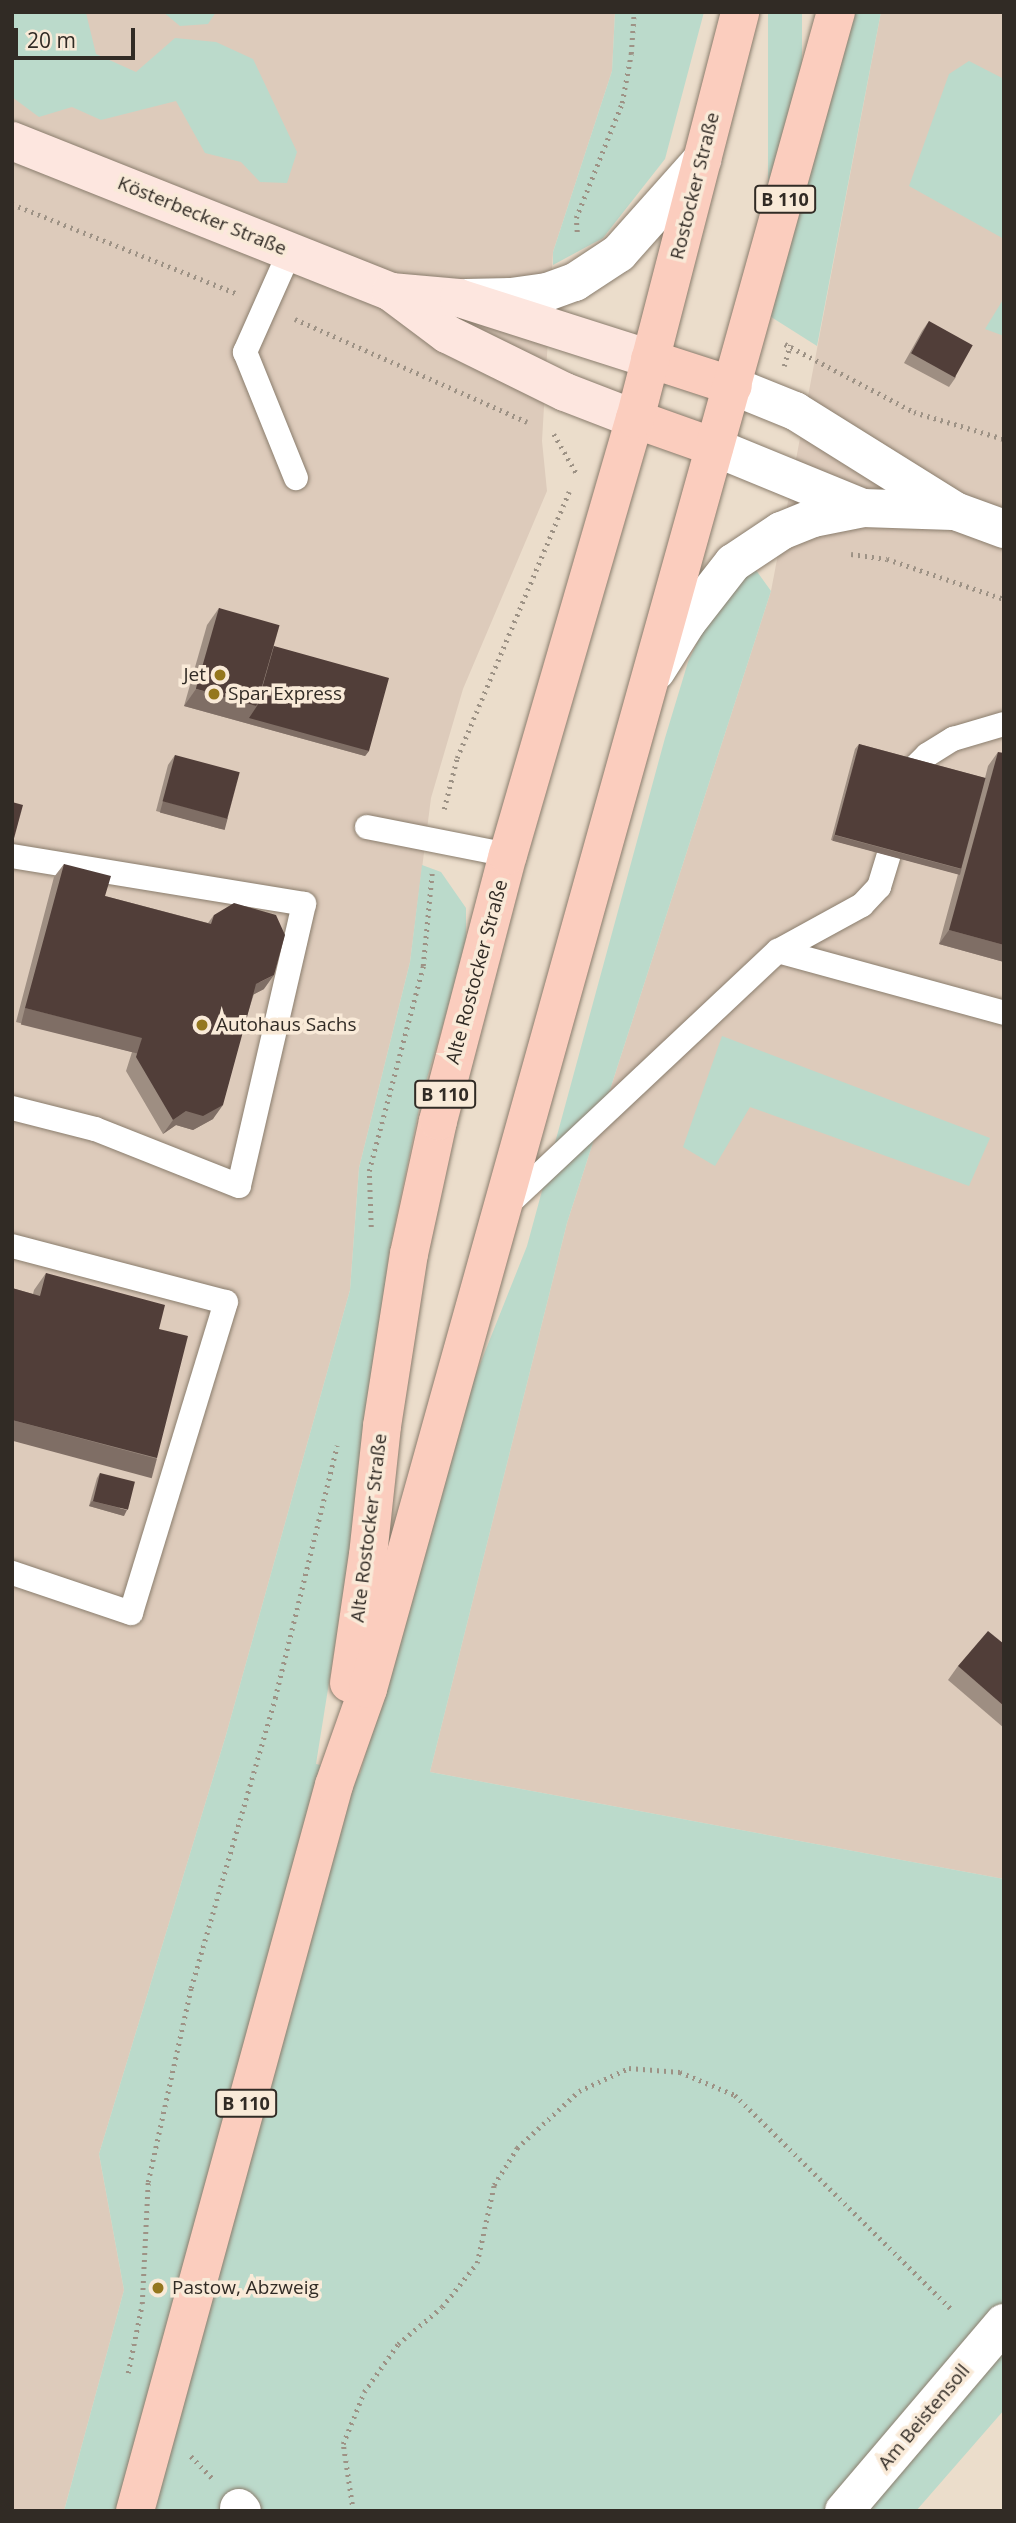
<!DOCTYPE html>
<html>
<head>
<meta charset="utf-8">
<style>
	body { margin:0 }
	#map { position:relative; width:1016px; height:2523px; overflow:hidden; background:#ebddcb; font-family:"Open Sans",sans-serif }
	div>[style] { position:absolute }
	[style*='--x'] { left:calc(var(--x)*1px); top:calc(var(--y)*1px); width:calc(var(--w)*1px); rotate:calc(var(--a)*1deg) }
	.commercial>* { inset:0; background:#ddcbbb }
	.green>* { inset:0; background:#bbdacb; transform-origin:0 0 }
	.path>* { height:4.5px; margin-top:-2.25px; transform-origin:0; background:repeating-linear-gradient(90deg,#9d9285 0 2px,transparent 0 7px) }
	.roads { filter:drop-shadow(0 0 2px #8a7d6d) drop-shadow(0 0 2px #8a7d6d) }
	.lane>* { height:24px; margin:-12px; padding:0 12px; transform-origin:12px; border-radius:12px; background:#fff }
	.street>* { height:38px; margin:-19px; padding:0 19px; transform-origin:19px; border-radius:19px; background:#fff }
	.secondary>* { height:38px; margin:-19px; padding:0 19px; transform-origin:19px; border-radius:19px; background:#fde6df }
	.primary>* { height:38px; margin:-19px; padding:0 19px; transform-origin:19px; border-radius:19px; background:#fbcdbe }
	.wall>* { inset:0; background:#9e8e82 }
	.shaded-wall>* { inset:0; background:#7f6e65; transform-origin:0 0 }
	.building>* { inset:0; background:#513e39; transform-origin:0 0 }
	.dots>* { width:19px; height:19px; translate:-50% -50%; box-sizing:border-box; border:4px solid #f9ead8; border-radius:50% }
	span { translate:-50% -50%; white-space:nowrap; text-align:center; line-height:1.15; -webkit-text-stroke:7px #f9ead8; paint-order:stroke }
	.shield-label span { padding:2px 5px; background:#f9ead8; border:2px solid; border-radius:5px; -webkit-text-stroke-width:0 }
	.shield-label { font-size:18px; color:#312b25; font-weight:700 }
	.street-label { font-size:19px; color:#312b25 }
	.poi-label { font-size:19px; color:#312b25 }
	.right { translate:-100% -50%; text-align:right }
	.left { translate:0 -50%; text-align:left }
	.frame { position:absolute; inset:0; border:14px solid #312b25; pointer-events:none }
	.scale { position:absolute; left:14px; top:28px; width:121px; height:32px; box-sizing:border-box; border:4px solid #312b25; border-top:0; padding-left:9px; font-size:21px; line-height:24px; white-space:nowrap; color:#312b25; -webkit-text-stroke:5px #f9ead8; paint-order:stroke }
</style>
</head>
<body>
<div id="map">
	<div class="commercial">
		<div style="clip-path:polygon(12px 12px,615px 12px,612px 71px,553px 252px,542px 441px,547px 491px,463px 689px,431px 798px,410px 962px,359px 1168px,350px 1290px,226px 1735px,99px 2154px,124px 2290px,64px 2511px,12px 2511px)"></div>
		<div style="clip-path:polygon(881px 12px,1004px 12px,1004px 1879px,430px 1772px,567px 1223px,771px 591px)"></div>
	</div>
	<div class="green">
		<div style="clip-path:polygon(12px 12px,86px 13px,96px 54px,136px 72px,175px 38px,216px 42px,253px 59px,297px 152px,287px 183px,260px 182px,241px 162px,205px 153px,176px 101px,101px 120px,72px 107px,39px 117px,12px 97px)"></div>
		<div style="clip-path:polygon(163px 12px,216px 12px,208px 24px,180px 26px)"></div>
		<div style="clip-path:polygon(615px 12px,704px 12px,665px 159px,603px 238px,553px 265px,553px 252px,612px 71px)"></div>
		<div style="left:768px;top:12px;width:34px;height:289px"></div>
		<div style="clip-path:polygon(850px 12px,881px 12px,817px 346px,768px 315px)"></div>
		<div style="clip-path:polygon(969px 61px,1004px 79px,1004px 239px,909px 186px,949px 74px)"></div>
		<div style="clip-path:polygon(1004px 298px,1004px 336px,985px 329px)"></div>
		<div style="clip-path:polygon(753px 566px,771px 591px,567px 1223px,430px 1772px,1004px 1879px,1004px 2410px,916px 2511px,64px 2511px,124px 2290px,99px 2154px,226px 1735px,350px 1290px,359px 1168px,410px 962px,422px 865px,441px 872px,466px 908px,466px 948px,422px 1095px,389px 1253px,359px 1495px,316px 1764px,360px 1774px,465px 1402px,527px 1246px,665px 738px,688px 662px,712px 611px)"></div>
		<div style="clip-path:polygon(722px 1036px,990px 1138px,969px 1186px,750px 1107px,715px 1166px,683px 1147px)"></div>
	</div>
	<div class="path">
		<div style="--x:12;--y:204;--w:241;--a:21.7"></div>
		<div style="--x:577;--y:232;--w:14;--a:-94"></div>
		<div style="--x:576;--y:218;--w:124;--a:-68.2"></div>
		<div style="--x:622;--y:103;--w:50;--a:-79.6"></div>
		<div style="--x:631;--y:54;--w:42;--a:-85.9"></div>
		<div style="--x:295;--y:319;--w:254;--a:23.9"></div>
		<div style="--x:785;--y:344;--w:146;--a:27.8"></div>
		<div style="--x:914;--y:412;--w:94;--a:16.7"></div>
		<div style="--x:784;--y:366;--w:22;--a:-74"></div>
		<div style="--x:554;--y:434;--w:46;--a:60.1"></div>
		<div style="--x:851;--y:554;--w:36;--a:8"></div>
		<div style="--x:887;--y:559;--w:124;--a:18.9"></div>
		<div style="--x:444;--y:809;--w:53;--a:-75.7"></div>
		<div style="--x:457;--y:758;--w:289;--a:-67.2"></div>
		<div style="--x:371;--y:1227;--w:56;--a:-92"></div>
		<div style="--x:369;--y:1171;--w:212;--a:-75.2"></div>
		<div style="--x:423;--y:966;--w:93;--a:-84.5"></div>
		<div style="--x:128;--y:2373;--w:70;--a:-78.5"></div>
		<div style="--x:142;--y:2304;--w:122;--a:-87.2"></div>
		<div style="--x:148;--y:2182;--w:199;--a:-77.5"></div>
		<div style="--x:191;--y:1988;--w:302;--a:-73.8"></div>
		<div style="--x:275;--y:1698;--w:260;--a:-76.2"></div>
		<div style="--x:191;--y:2456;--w:33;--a:46"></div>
		<div style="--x:353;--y:2511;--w:68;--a:-98.5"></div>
		<div style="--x:343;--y:2444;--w:56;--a:-68"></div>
		<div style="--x:364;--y:2392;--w:59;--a:-54.7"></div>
		<div style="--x:398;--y:2344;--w:57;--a:-40.1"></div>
		<div style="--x:442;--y:2307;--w:56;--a:-51.5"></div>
		<div style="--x:477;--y:2263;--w:80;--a:-77.7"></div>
		<div style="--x:494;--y:2185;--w:44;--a:-58.1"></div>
		<div style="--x:517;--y:2148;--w:84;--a:-42.6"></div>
		<div style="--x:579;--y:2091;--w:55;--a:-24.7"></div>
		<div style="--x:629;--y:2068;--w:51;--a:4.5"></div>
		<div style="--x:680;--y:2072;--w:60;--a:22.7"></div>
		<div style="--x:735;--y:2095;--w:307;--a:44.7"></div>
	</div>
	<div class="roads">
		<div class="lane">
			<div style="--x:290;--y:251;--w:111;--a:114"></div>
			<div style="--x:245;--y:352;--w:136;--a:68"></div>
			<div style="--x:909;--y:791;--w:26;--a:-74"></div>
			<div style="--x:916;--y:766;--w:16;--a:-45"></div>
			<div style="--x:927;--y:755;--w:31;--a:-32"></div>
			<div style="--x:953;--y:739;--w:53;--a:-16.4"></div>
			<div style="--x:367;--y:827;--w:144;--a:11.2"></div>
			<div style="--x:12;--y:856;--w:296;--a:9.3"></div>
			<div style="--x:304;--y:904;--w:289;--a:103"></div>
			<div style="--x:239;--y:1186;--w:155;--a:-158.4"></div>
			<div style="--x:95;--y:1129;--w:86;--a:-165.8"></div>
			<div style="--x:778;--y:951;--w:234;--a:15.3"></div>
			<div style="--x:506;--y:1206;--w:373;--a:-43.2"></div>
			<div style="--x:778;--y:951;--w:96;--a:-28.7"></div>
			<div style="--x:862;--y:905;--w:25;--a:-47"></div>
			<div style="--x:879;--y:887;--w:65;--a:-73"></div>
			<div style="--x:12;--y:1246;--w:221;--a:14.7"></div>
			<div style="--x:226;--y:1302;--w:325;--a:107"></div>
			<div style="--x:131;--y:1613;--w:126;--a:-161.4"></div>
		</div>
		<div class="street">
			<div style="--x:466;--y:298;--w:45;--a:-1.3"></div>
			<div style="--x:511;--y:297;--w:36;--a:-8"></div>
			<div style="--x:547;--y:292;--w:30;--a:-20"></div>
			<div style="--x:575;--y:282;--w:53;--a:-33.4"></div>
			<div style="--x:619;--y:253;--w:125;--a:-48.3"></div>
			<div style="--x:733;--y:386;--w:67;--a:22"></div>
			<div style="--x:795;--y:411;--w:189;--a:32"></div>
			<div style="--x:955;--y:511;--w:52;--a:20.2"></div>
			<div style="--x:714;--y:447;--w:161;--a:22.3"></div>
			<div style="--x:863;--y:508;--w:90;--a:1.9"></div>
			<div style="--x:656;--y:671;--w:58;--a:-57.7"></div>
			<div style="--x:687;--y:622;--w:75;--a:-52.1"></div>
			<div style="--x:733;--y:563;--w:58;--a:-33.7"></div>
			<div style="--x:781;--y:531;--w:35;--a:-22"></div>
			<div style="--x:814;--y:518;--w:50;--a:-11.5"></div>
			<div style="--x:239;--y:2508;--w:4;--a:45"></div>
			<div style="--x:844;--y:2511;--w:247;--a:-49.6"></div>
		</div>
		<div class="secondary">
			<div style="--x:12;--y:141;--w:408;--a:21.7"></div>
			<div style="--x:391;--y:292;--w:70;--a:36.9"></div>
			<div style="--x:447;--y:334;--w:131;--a:26.2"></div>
			<div style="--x:565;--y:392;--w:75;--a:21.1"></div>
			<div style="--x:391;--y:292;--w:68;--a:5"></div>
			<div style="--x:459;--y:298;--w:201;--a:17.7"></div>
		</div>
		<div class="primary">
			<div style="--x:650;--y:359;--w:87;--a:18"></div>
			<div style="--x:635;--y:419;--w:84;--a:19.5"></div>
			<div style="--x:349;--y:1683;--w:129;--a:-81.6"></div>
			<div style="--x:368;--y:1555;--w:130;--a:-83.8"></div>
			<div style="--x:382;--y:1426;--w:174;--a:-81.1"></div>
			<div style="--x:409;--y:1254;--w:136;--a:-77.7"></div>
			<div style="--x:438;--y:1121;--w:275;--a:-75.3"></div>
			<div style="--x:508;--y:855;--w:454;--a:-73.8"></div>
			<div style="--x:635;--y:419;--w:420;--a:-75.5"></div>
			<div style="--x:135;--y:2511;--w:753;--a:-74.67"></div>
			<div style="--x:334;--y:1785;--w:102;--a:-70.5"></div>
			<div style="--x:368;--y:1689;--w:1741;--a:-74.41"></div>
		</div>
	</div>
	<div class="wall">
		<div style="clip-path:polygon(929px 321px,956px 377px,949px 387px,904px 363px,922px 331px)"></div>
		<div style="clip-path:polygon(219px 608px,274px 646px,369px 751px,365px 756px,184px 706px,207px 625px)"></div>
		<div style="clip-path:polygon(859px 744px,985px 778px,988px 766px,998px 752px,1004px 962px,939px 944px,958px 874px,831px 840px,855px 749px)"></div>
		<div style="clip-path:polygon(175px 755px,221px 829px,156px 811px,168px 765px)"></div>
		<div style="clip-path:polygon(64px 864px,105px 896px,208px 923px,214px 915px,264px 989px,254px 994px,213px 1119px,193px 1130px,176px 1125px,163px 1134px,126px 1071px,132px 1052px,16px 1022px,54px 877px)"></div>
		<div style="clip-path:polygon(46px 1273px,159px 1329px,157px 1458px,145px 1475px,12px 1440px,12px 1288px,33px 1294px,34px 1290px)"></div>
		<div style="clip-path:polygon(100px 1473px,124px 1516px,89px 1506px,97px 1478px)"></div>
		<div style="clip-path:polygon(1004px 1644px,1004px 1728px,948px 1680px,958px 1666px)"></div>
	</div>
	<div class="shaded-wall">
		<div style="clip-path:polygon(196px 689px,257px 706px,369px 751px,365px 756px,184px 706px)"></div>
		<div style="left:163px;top:801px;width:67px;height:12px;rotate:15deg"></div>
		<div style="left:834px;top:835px;width:132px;height:6px;rotate:15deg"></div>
		<div style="clip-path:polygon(949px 930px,1004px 945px,1004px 962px,939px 944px)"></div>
		<div style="clip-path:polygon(274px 975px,264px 989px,247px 998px,256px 984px)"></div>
		<div style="left:25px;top:1008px;width:121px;height:17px;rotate:14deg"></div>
		<div style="clip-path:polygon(223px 1105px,213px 1119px,193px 1130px,176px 1125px,163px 1134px,173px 1120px,186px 1111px)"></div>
		<div style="left:12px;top:1420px;width:150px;height:20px;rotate:15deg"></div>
		<div style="clip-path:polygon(92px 1501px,127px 1510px,124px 1516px,89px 1506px)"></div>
	</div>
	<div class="building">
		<div style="left:929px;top:321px;width:50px;height:37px;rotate:29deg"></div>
		<div style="left:219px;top:608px;width:63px;height:84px;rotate:16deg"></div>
		<div style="clip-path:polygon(274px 646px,389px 678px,369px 751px,249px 718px,257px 706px)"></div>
		<div style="left:859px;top:744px;width:131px;height:94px;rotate:15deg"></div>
		<div style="clip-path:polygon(998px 752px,1004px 753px,1004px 945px,949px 930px)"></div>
		<div style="left:175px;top:755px;width:67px;height:48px;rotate:15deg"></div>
		<div style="clip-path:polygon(12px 802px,23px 805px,13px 842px,12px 842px)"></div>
		<div style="clip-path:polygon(64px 864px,111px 876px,105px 896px,211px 924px,214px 915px,234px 903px,276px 915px,285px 935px,274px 975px,256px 984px,223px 1105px,203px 1116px,186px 1111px,173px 1120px,136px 1057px,142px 1038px,25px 1008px)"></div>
		<div style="clip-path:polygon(46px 1273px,165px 1305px,159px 1329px,188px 1336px,157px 1458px,12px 1420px,12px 1288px,40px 1296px)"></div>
		<div style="left:100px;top:1473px;width:36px;height:29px;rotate:14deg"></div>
		<div style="clip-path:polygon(988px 1631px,1004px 1644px,1004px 1706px,958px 1666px)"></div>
	</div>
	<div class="dots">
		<div style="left:220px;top:675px;background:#94771e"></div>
		<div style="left:214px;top:694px;background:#94771e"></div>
		<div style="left:202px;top:1025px;background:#94771e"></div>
		<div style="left:158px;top:2288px;background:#94771e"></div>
	</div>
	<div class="shield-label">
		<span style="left:785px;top:199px">B 110</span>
		<span style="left:445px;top:1094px">B 110</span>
		<span style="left:246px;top:2103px">B 110</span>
	</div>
	<div class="street-label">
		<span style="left:695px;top:186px;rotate:-76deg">Rostocker Straße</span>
		<span style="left:202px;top:216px;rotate:22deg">Kösterbecker Straße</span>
		<span style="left:477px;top:972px;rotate:-75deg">Alte Rostocker Straße</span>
		<span style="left:369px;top:1528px;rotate:-83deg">Alte Rostocker Straße</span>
		<span style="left:924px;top:2417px;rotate:-50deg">Am Beistensoll</span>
	</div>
	<div class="poi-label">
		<span class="right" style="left:206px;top:675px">Jet</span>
		<span class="left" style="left:228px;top:694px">Spar Express</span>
		<span class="left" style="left:216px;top:1025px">Autohaus Sachs</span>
		<span class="left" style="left:172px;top:2288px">Pastow, Abzweig</span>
	</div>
	<div class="frame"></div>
	<div class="scale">20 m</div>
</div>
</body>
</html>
